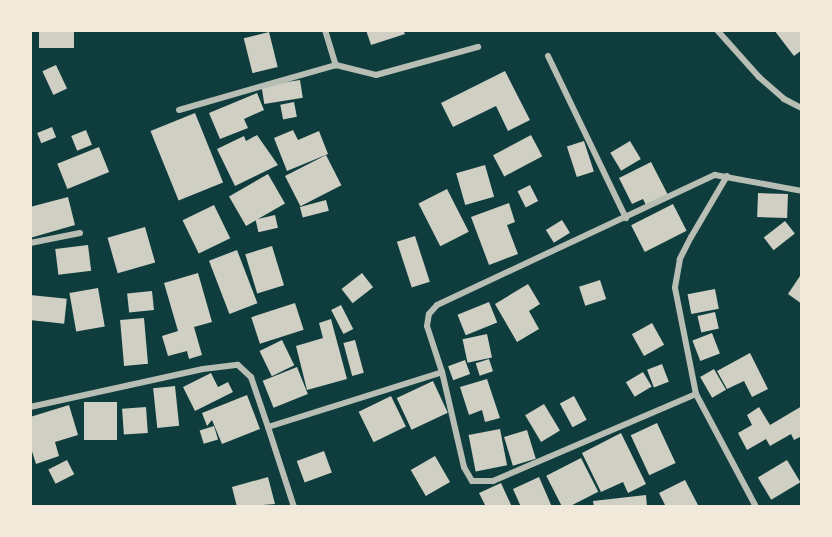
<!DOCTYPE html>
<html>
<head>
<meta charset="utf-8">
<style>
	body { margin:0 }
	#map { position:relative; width:832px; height:537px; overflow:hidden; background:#0f3d3e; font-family:"Alegreya Sans",sans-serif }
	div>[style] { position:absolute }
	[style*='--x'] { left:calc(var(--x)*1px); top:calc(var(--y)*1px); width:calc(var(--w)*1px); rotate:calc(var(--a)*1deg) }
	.building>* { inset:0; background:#cfcfc3; transform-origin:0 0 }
	.minor>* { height:6px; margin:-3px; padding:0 3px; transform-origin:3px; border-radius:3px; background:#b8beb3 }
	span { translate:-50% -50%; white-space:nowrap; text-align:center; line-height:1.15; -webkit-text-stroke:6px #f1e9da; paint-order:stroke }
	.frame { position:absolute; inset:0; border:32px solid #f1e9da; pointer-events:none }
</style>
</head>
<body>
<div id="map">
	<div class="building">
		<div style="left:39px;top:30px;width:35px;height:18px"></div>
		<div style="clip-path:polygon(366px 30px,403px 30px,405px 34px,371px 45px)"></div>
		<div style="clip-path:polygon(774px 30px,802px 30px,802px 50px,794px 56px)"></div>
		<div style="left:269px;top:32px;width:36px;height:26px;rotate:76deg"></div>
		<div style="left:56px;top:65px;width:26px;height:15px;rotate:65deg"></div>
		<div style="clip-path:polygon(505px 71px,530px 120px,508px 131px,496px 106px,453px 127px,441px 103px)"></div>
		<div style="left:300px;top:80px;width:18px;height:39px;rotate:81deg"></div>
		<div style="clip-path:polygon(257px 93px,264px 110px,244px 119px,248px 128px,220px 139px,209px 113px)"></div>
		<div style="left:294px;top:102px;width:15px;height:14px;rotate:79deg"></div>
		<div style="left:195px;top:113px;width:75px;height:48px;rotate:68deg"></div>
		<div style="left:52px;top:127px;width:11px;height:16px;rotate:68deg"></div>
		<div style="left:86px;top:130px;width:16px;height:16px;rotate:68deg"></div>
		<div style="clip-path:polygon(293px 130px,298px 140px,319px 131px,328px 154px,287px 171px,274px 138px)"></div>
		<div style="clip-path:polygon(257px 135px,278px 165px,235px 186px,217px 149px,244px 136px,246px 141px)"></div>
		<div style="left:531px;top:135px;width:24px;height:43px;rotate:62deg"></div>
		<div style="left:584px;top:141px;width:32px;height:18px;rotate:72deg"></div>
		<div style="left:630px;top:141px;width:21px;height:23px;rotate:59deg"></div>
		<div style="left:99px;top:147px;width:27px;height:45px;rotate:68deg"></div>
		<div style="left:326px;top:155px;width:34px;height:46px;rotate:63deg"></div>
		<div style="clip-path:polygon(651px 162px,668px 195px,646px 205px,643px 199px,632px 204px,619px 178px)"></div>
		<div style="left:485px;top:165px;width:33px;height:30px;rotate:74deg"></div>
		<div style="left:268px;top:174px;width:34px;height:45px;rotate:60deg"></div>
		<div style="left:530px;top:185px;width:18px;height:14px;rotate:63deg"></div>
		<div style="left:447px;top:189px;width:48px;height:32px;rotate:63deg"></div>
		<div style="left:758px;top:193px;width:30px;height:24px;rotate:2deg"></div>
		<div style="clip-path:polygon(68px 197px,75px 225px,30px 238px,30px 207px)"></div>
		<div style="left:326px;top:200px;width:11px;height:27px;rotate:75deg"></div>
		<div style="clip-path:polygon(509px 203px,515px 222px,507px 225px,518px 254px,489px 265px,471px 217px)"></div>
		<div style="left:673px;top:204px;width:30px;height:47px;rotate:63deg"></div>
		<div style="left:214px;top:205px;width:37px;height:35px;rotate:64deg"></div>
		<div style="left:275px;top:215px;width:13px;height:20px;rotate:77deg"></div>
		<div style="left:562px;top:220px;width:15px;height:19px;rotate:58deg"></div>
		<div style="left:785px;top:221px;width:16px;height:27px;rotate:52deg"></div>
		<div style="left:145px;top:227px;width:37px;height:39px;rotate:74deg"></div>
		<div style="left:415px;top:236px;width:48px;height:19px;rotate:72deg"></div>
		<div style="left:88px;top:245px;width:26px;height:33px;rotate:83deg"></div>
		<div style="left:272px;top:246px;width:41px;height:28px;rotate:73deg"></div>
		<div style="left:237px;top:250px;width:57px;height:30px;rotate:69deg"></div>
		<div style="clip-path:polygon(198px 273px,212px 322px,194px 327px,202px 355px,189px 359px,187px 351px,168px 356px,162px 336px,178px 331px,164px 283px)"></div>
		<div style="left:362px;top:273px;width:18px;height:26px;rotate:52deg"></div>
		<div style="clip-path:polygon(802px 273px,802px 304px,788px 294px)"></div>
		<div style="left:600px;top:280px;width:20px;height:22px;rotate:72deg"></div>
		<div style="clip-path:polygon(528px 284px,540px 304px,529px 311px,539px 329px,517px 342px,495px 304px)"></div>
		<div style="left:98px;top:288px;width:39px;height:29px;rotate:80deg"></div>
		<div style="left:715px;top:289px;width:20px;height:28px;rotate:79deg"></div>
		<div style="left:152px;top:291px;width:19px;height:25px;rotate:84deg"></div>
		<div style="left:30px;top:295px;width:37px;height:25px;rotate:6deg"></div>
		<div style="left:489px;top:302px;width:22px;height:34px;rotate:68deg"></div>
		<div style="left:295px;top:303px;width:28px;height:46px;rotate:72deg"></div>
		<div style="left:341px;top:305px;width:27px;height:11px;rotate:63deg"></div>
		<div style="left:715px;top:312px;width:17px;height:18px;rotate:77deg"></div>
		<div style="left:144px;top:318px;width:46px;height:24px;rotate:85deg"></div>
		<div style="clip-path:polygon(331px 319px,347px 379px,307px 390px,296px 346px,323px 338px,319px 323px)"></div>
		<div style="left:652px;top:323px;width:25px;height:23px;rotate:61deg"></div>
		<div style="left:712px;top:333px;width:22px;height:21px;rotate:69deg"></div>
		<div style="left:487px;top:334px;width:24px;height:25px;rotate:78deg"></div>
		<div style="left:282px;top:340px;width:28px;height:25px;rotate:64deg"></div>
		<div style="left:355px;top:340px;width:34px;height:12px;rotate:75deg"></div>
		<div style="clip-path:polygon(750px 353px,768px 389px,752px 397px,744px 381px,727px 389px,717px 371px)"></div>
		<div style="left:489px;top:359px;width:13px;height:14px;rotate:72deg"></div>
		<div style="left:465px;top:360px;width:15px;height:18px;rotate:70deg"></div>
		<div style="left:662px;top:364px;width:19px;height:16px;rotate:69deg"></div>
		<div style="left:297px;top:367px;width:29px;height:37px;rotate:68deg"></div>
		<div style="left:714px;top:369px;width:24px;height:16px;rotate:60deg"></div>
		<div style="left:643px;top:372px;width:17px;height:20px;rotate:59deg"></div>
		<div style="clip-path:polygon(211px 373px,218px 387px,228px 382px,233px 392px,195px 411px,183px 387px)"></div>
		<div style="clip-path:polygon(487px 379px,500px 418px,485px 422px,482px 410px,469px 415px,460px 387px)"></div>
		<div style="left:433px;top:381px;width:35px;height:40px;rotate:65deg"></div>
		<div style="left:175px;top:386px;width:40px;height:22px;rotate:84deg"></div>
		<div style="clip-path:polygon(247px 395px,260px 429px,222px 444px,212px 420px,207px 426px,202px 413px)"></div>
		<div style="left:391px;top:396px;width:34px;height:36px;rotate:64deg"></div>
		<div style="left:574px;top:396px;width:27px;height:16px;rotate:62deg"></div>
		<div style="left:84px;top:402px;width:33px;height:38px"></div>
		<div style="left:544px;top:404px;width:31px;height:22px;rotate:59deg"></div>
		<div style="clip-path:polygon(69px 405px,78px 435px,55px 442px,59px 456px,36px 464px,30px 445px,30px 417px)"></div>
		<div style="clip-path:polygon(802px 406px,802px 436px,794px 440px,791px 434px,770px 446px,766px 439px,747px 450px,738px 433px,752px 425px,747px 415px,759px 407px,770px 425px)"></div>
		<div style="left:146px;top:407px;width:26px;height:24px;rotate:86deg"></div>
		<div style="left:657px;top:423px;width:44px;height:29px;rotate:65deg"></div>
		<div style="left:214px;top:426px;width:14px;height:15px;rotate:73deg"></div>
		<div style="left:500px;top:429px;width:37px;height:32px;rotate:79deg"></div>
		<div style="left:527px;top:430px;width:30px;height:24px;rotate:73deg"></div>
		<div style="clip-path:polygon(621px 433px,646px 484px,628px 493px,623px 482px,601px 492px,582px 453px)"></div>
		<div style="left:324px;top:451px;width:23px;height:29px;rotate:70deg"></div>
		<div style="left:435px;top:456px;width:30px;height:28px;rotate:60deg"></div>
		<div style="left:581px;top:458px;width:38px;height:39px;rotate:63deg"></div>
		<div style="left:67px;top:460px;width:16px;height:21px;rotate:63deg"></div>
		<div style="left:787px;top:460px;width:26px;height:34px;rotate:59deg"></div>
		<div style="clip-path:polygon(268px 477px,275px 504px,237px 507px,232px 487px)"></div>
		<div style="clip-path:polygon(539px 477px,552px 507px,521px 507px,513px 489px)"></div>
		<div style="clip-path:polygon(685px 480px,699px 507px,666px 507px,659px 493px)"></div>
		<div style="clip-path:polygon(501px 483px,512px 507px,486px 507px,479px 493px)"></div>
		<div style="clip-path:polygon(646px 495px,647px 507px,594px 507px,593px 501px)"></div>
	</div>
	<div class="minor">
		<div style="--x:325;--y:30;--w:37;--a:73"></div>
		<div style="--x:717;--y:30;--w:63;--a:48.2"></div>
		<div style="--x:759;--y:77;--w:33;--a:41"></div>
		<div style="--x:784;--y:99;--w:20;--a:27"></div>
		<div style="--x:548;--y:56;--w:180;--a:64.3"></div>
		<div style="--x:179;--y:110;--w:163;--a:-16"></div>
		<div style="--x:336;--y:65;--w:41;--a:14"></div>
		<div style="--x:376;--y:75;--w:106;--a:-15.4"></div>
		<div style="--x:727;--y:176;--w:71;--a:120.5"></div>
		<div style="--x:691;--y:237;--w:25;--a:117"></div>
		<div style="--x:680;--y:259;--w:29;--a:100"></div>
		<div style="--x:675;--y:288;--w:108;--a:78.8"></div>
		<div style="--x:696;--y:394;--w:128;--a:62"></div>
		<div style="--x:30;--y:243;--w:51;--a:-11.3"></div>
		<div style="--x:696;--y:394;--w:221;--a:156.8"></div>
		<div style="--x:493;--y:481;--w:21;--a:180"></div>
		<div style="--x:472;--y:481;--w:16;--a:-120"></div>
		<div style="--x:464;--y:467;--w:98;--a:-103"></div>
		<div style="--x:442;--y:372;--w:48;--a:-108.1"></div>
		<div style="--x:427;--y:326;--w:12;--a:-81"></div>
		<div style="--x:429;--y:314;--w:12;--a:-48"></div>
		<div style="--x:437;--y:305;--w:307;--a:-25.1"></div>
		<div style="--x:715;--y:175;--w:88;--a:10.4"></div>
		<div style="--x:30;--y:407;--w:177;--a:-12.4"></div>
		<div style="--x:203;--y:369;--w:35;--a:-7"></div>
		<div style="--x:238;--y:365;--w:18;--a:43"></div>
		<div style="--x:251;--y:377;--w:53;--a:71.2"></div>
		<div style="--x:268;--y:427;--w:182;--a:-17.5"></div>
		<div style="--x:268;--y:427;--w:84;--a:72"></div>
	</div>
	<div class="frame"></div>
</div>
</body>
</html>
